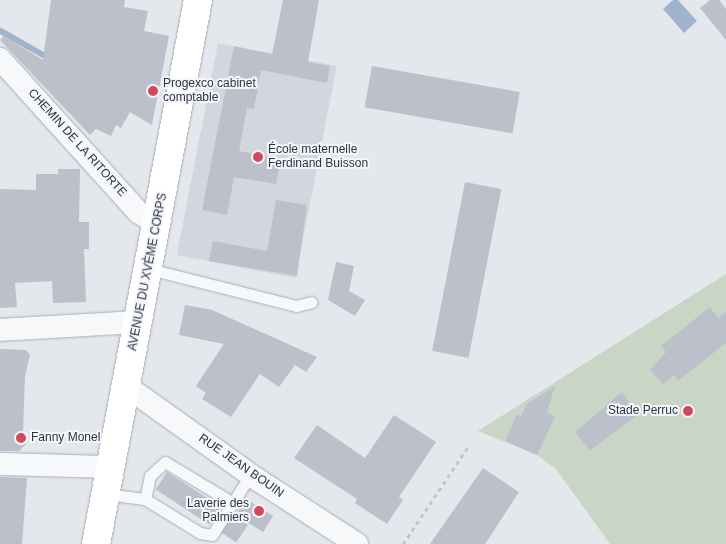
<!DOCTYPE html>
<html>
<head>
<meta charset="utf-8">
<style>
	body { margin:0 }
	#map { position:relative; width:726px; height:544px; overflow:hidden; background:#e4e7ec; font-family:Arial,sans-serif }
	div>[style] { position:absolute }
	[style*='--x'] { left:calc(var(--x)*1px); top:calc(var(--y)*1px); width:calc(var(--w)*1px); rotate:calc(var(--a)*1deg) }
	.built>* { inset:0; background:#d2d6de; transform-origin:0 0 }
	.green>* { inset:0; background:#c9d6c5 }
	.water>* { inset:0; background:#9fb4cc }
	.stream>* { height:6px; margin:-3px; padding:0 3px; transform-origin:3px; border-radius:3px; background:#9fb4cc }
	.building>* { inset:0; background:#bbc0ca; transform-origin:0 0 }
	.path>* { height:3px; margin-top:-1.5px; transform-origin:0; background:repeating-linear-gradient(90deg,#c2c5cb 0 4px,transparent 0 8px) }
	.roads { filter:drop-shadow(0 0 1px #a9aeb7) drop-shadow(0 0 1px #a9aeb7) }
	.lane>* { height:11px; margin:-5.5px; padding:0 5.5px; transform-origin:5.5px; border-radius:5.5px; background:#f7f8fa }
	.street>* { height:22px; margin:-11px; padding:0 11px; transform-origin:11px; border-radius:11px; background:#f7f8fa }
	.secondary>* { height:28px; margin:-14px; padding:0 14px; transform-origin:14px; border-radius:14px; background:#fff }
	.dots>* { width:14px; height:14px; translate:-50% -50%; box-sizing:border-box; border:2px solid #f4f6f9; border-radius:50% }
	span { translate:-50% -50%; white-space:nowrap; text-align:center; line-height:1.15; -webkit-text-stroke:4px #f4f6f9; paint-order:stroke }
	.poi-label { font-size:12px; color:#2b3445 }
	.left { translate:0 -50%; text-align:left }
	.right { translate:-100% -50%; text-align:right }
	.street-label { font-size:12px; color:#2b3445 }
</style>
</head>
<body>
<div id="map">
	<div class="built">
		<div style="left:218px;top:43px;width:121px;height:216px;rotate:11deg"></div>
	</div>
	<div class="green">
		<div style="clip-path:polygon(726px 274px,726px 544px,610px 544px,556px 469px,537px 455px,478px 431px)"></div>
	</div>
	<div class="water">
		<div style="clip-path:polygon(673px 0,678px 0,697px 21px,684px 33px,663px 9px)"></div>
	</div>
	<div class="stream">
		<div style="--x:1;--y:31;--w:56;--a:29.7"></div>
	</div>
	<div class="building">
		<div style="clip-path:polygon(51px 0,125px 0,124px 7px,148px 11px,144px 31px,169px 36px,152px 125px,130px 112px,121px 128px,116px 125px,111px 136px,96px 129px,90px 135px,0 40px,4px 36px,43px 60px)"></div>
		<div style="clip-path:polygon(283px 0,319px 0,308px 62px,330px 66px,327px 83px,261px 70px,254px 109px,247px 108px,239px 151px,281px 159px,276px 184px,234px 177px,227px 215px,202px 210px,234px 46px,272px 54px)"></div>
		<div style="clip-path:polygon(710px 0,719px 0,726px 9px,726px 40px,700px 8px)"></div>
		<div style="left:372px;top:66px;width:150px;height:42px;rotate:10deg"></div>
		<div style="clip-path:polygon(58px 169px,80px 169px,79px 222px,89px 222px,89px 249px,84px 249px,86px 302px,53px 303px,52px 281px,15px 283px,17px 307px,0 308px,0 189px,36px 190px,36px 174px,58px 174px)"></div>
		<div style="left:465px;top:182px;width:37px;height:172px;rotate:11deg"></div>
		<div style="clip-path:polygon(276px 200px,307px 205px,297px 276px,209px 261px,213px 241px,267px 251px)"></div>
		<div style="clip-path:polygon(336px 262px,354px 266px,349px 291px,365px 300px,355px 316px,328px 300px)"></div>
		<div style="clip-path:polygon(185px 305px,212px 310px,317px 357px,306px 372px,295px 365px,279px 387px,260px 374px,231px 417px,202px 399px,206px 393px,196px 386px,224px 344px,179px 335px)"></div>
		<div style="clip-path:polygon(710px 307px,718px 318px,726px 312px,726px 343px,678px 381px,674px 375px,663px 384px,650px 370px,666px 352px,661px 346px)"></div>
		<div style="clip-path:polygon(0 349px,26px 350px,30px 355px,25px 376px,23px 431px,27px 443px,19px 451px,0 451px)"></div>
		<div style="clip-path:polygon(555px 386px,547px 412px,555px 417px,537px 455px,505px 441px,517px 414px,521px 416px,527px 404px)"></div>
		<div style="clip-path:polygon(622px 392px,638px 415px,590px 450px,575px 432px)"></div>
		<div style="clip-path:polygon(394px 415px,436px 442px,399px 497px,403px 500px,387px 524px,355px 503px,357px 499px,294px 458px,317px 425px,365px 458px)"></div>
		<div style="clip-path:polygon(483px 468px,519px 492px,485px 544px,430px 544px)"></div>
		<div style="left:167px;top:472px;width:64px;height:21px;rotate:33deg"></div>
		<div style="clip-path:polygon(0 477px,27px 478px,22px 544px,0 544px)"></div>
		<div style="left:246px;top:499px;width:32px;height:19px;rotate:32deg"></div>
		<div style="left:233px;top:515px;width:18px;height:21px;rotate:34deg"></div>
	</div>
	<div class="path">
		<div style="--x:403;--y:544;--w:120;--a:-56.2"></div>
	</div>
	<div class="roads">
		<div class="lane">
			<div style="--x:149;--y:269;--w:152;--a:14.1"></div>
			<div style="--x:296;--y:306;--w:16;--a:-14"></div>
			<div style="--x:105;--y:494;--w:40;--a:7.1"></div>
			<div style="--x:233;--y:503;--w:79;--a:-148.9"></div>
			<div style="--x:165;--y:462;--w:21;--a:137"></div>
			<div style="--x:150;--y:476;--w:24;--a:102"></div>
			<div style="--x:145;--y:499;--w:65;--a:31.7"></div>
			<div style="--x:200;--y:533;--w:12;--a:9"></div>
			<div style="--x:212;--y:535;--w:72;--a:-57.4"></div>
		</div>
		<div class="street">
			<div style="--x:0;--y:59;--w:207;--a:47.9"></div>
			<div style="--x:139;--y:213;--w:21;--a:29"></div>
			<div style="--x:0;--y:330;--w:140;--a:-3.3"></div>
			<div style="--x:126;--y:386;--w:162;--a:35.5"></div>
			<div style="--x:258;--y:480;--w:118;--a:32.9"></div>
			<div style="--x:0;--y:464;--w:110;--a:1.6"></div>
		</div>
		<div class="secondary">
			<div style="--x:96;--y:544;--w:553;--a:-79.38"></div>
		</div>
	</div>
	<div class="dots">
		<div style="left:153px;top:91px;background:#d1495b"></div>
		<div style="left:258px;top:157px;background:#d1495b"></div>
		<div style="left:688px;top:411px;background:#d1495b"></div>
		<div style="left:21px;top:438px;background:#d1495b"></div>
		<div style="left:259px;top:511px;background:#d1495b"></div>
	</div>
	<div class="poi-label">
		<span class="left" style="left:163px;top:91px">Progexco cabinet<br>comptable</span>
		<span class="left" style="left:268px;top:157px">École maternelle<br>Ferdinand Buisson</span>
		<span class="right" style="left:678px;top:411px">Stade Perruc</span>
		<span class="left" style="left:31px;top:438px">Fanny Monel</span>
		<span class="right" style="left:249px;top:511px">Laverie des<br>Palmiers</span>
	</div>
	<div class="street-label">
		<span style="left:77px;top:143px;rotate:48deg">CHEMIN DE LA RITORTE</span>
		<span style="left:148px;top:272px;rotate:-79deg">AVENUE DU XVÈME CORPS</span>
		<span style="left:241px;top:466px;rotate:35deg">RUE JEAN BOUIN</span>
	</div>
</div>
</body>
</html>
